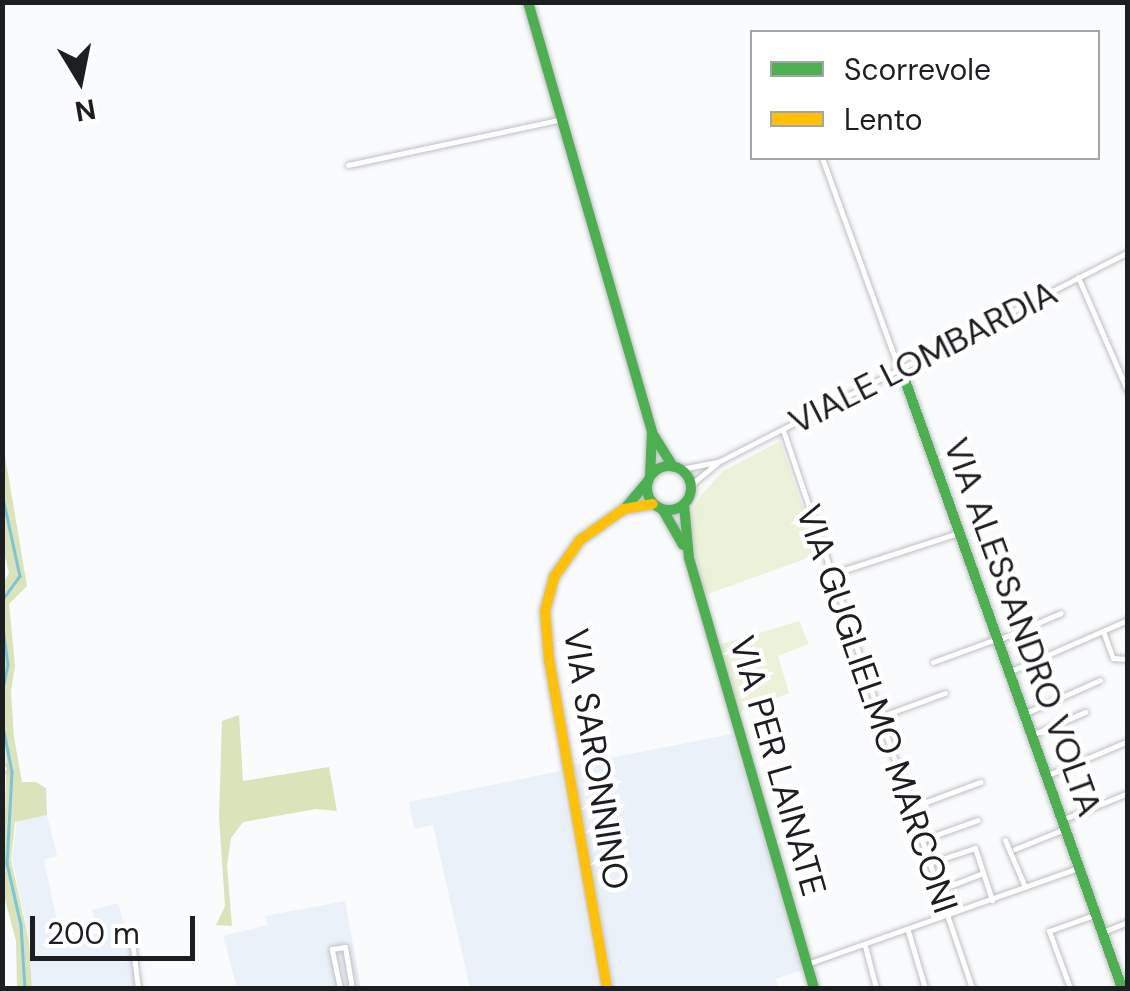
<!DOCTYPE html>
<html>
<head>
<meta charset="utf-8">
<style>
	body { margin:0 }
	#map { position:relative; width:1130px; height:991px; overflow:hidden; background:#fafbfd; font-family:"DM Sans",sans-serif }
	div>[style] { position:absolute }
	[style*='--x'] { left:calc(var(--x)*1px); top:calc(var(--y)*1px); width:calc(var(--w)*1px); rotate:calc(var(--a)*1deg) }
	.built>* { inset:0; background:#eaf1f9 }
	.green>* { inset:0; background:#ecf2d9 }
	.forest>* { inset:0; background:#dae3ba }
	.stream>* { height:2.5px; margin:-1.25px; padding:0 1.25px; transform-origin:1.25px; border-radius:1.25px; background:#7bc5d6 }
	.roads { filter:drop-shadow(0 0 2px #bebfc1) drop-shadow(0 0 2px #bebfc1) }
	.street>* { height:5px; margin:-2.5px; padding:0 2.5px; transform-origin:2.5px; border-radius:2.5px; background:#fefeff }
	.fast>* { height:10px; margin:-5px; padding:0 5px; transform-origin:5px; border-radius:5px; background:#4caf50 }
	.fast>.ring { margin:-5px; padding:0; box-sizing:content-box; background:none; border:10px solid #4caf50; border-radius:50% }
	.slow>* { height:10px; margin:-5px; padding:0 5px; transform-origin:5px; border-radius:5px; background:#ffc107 }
	span { translate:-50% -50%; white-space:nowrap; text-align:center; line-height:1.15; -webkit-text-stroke:9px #fff; paint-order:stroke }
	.street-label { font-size:35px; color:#1c1e21 }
	.frame { position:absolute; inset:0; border:5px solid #1c1e21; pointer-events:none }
	.legend { position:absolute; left:750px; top:30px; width:350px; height:130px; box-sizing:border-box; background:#fff; border:2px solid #a4a5a6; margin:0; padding:12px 18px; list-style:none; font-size:30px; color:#1c1e21 }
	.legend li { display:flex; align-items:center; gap:20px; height:50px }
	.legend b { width:50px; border:2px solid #a4a5a6 }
	.north { position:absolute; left:30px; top:30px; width:100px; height:100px; -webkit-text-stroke:8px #fff; paint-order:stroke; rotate:170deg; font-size:28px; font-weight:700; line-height:40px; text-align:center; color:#1c1e21 }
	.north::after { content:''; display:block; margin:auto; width:35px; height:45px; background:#1c1e21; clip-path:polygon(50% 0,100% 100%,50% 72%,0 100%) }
	.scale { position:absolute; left:30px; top:916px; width:165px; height:45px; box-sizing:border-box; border:5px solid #1c1e21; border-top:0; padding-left:12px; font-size:30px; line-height:35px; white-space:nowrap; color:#1c1e21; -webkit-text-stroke:8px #fff; paint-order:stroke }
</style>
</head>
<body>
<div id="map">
	<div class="built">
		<div style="clip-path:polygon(732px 734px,804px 969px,776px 979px,778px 988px,614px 988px,574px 765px)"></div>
		<div style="clip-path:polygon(560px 771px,598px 988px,470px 988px,433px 825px,414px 829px,409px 802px)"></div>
		<div style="clip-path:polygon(47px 815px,57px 856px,44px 860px,61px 940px,98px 933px,92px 910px,118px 903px,144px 988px,32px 988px,30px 941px,12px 860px,17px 821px)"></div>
		<div style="clip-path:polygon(345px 901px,361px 988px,237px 988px,223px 936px,268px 925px,265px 916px)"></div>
	</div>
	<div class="green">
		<div style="clip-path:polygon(780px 441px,819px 554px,705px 595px,687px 520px,701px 495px,723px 471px)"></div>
		<div style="clip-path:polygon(799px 621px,809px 644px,778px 656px,789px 693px,738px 713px,718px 645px)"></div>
	</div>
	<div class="forest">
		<div style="clip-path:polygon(2px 438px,27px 586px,9px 604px,15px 665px,11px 692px,14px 737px,22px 782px,36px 782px,46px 788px,47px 815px,15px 822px,11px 860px,29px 941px,32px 988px,17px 988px,16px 941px,3px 892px,6px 774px,2px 585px,9px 573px,2px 545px)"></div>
		<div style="clip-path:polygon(239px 715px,243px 781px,329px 767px,337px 811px,316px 809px,243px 822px,231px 838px,227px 865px,232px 926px,216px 925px,225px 906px,219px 817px,222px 721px)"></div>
	</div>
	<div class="stream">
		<div style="--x:2;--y:493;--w:85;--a:77.8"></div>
		<div style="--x:20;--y:576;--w:31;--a:126"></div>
		<div style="--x:2;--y:620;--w:45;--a:82.4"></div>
		<div style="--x:8;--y:665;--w:30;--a:102"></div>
		<div style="--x:2;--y:721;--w:52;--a:78.9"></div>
		<div style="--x:12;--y:772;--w:91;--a:93.1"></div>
		<div style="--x:7;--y:863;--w:64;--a:77.3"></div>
		<div style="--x:21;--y:925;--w:63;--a:86.4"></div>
	</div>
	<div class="roads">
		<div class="street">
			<div style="--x:822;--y:158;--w:226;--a:70"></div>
			<div style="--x:348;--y:165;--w:219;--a:-12.1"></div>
			<div style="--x:1078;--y:277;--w:125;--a:66.5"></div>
			<div style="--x:783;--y:430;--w:589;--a:71.29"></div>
			<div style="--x:681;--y:469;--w:38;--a:-11"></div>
			<div style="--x:718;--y:462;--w:461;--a:-27.1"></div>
			<div style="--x:690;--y:494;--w:13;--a:-72"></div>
			<div style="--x:694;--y:482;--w:28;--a:-39"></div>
			<div style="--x:832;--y:574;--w:133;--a:-18"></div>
			<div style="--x:1103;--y:631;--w:29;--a:70"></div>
			<div style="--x:1113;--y:658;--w:15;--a:4"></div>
			<div style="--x:1000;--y:639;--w:66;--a:-23.1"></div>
			<div style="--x:933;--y:662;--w:67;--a:-20.1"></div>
			<div style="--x:1011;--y:671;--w:128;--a:-23.6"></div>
			<div style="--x:1026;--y:713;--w:81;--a:-24"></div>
			<div style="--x:882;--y:716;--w:67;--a:-20.1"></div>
			<div style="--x:1034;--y:734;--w:56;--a:-23.3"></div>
			<div style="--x:2;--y:769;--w:2;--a:-27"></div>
			<div style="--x:1048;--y:775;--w:87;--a:-23"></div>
			<div style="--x:913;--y:807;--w:72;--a:-20.5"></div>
			<div style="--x:1064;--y:819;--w:69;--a:-22.1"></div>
			<div style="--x:922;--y:840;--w:59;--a:-19.7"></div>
			<div style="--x:1005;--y:840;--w:51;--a:66.9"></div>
			<div style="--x:1015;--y:849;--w:56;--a:-22"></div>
			<div style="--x:930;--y:863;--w:47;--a:-18.4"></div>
			<div style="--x:975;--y:848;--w:55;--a:71.9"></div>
			<div style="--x:939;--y:890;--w:47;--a:-21.1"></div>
			<div style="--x:908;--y:931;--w:59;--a:73.4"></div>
			<div style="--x:1103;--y:932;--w:27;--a:-22"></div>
			<div style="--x:132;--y:940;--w:48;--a:82.9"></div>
			<div style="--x:865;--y:946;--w:43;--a:75.3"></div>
			<div style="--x:807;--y:964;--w:288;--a:-19.5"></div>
			<div style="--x:340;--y:988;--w:40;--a:-102"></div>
			<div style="--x:332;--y:949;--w:13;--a:-9"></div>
			<div style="--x:345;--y:947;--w:42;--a:80.3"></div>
			<div style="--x:1070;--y:988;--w:61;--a:-110.2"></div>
			<div style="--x:1049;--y:931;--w:51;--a:-19.5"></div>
		</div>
		<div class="fast">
			<div style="--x:528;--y:2;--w:448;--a:73.9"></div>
			<div style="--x:652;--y:432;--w:44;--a:92.6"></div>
			<div style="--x:901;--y:369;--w:657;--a:70.35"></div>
			<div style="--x:654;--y:436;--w:36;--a:58"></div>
			<div class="ring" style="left:647px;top:466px;width:34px;height:34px"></div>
			<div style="--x:684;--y:505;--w:53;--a:84.6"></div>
			<div style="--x:689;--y:558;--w:448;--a:73.8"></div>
			<div style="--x:627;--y:506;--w:31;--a:-50"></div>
			<div style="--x:663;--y:510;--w:40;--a:60.3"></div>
		</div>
		<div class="slow">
			<div style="--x:607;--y:988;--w:334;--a:-100"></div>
			<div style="--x:549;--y:659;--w:48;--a:-94.8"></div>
			<div style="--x:545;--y:611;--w:35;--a:-75"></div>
			<div style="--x:554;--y:577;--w:45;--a:-54.9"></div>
			<div style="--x:580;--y:540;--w:54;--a:-35.2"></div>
			<div style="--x:624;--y:509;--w:29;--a:-10"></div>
		</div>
	</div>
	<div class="street-label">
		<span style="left:923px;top:357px;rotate:-27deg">VIALE LOMBARDIA</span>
		<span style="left:1023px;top:627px;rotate:70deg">VIA ALESSANDRO VOLTA</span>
		<span style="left:877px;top:709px;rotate:71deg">VIA GUGLIELMO MARCONI</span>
		<span style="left:596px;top:759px;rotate:81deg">VIA SARONNINO</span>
		<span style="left:778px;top:766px;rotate:74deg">VIA PER LAINATE</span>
	</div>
	<div class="frame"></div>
	<ul class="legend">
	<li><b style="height:12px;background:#4caf50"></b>Scorrevole</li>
	<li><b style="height:12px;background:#ffc107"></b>Lento</li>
	</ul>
	<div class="north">N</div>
	<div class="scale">200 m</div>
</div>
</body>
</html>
